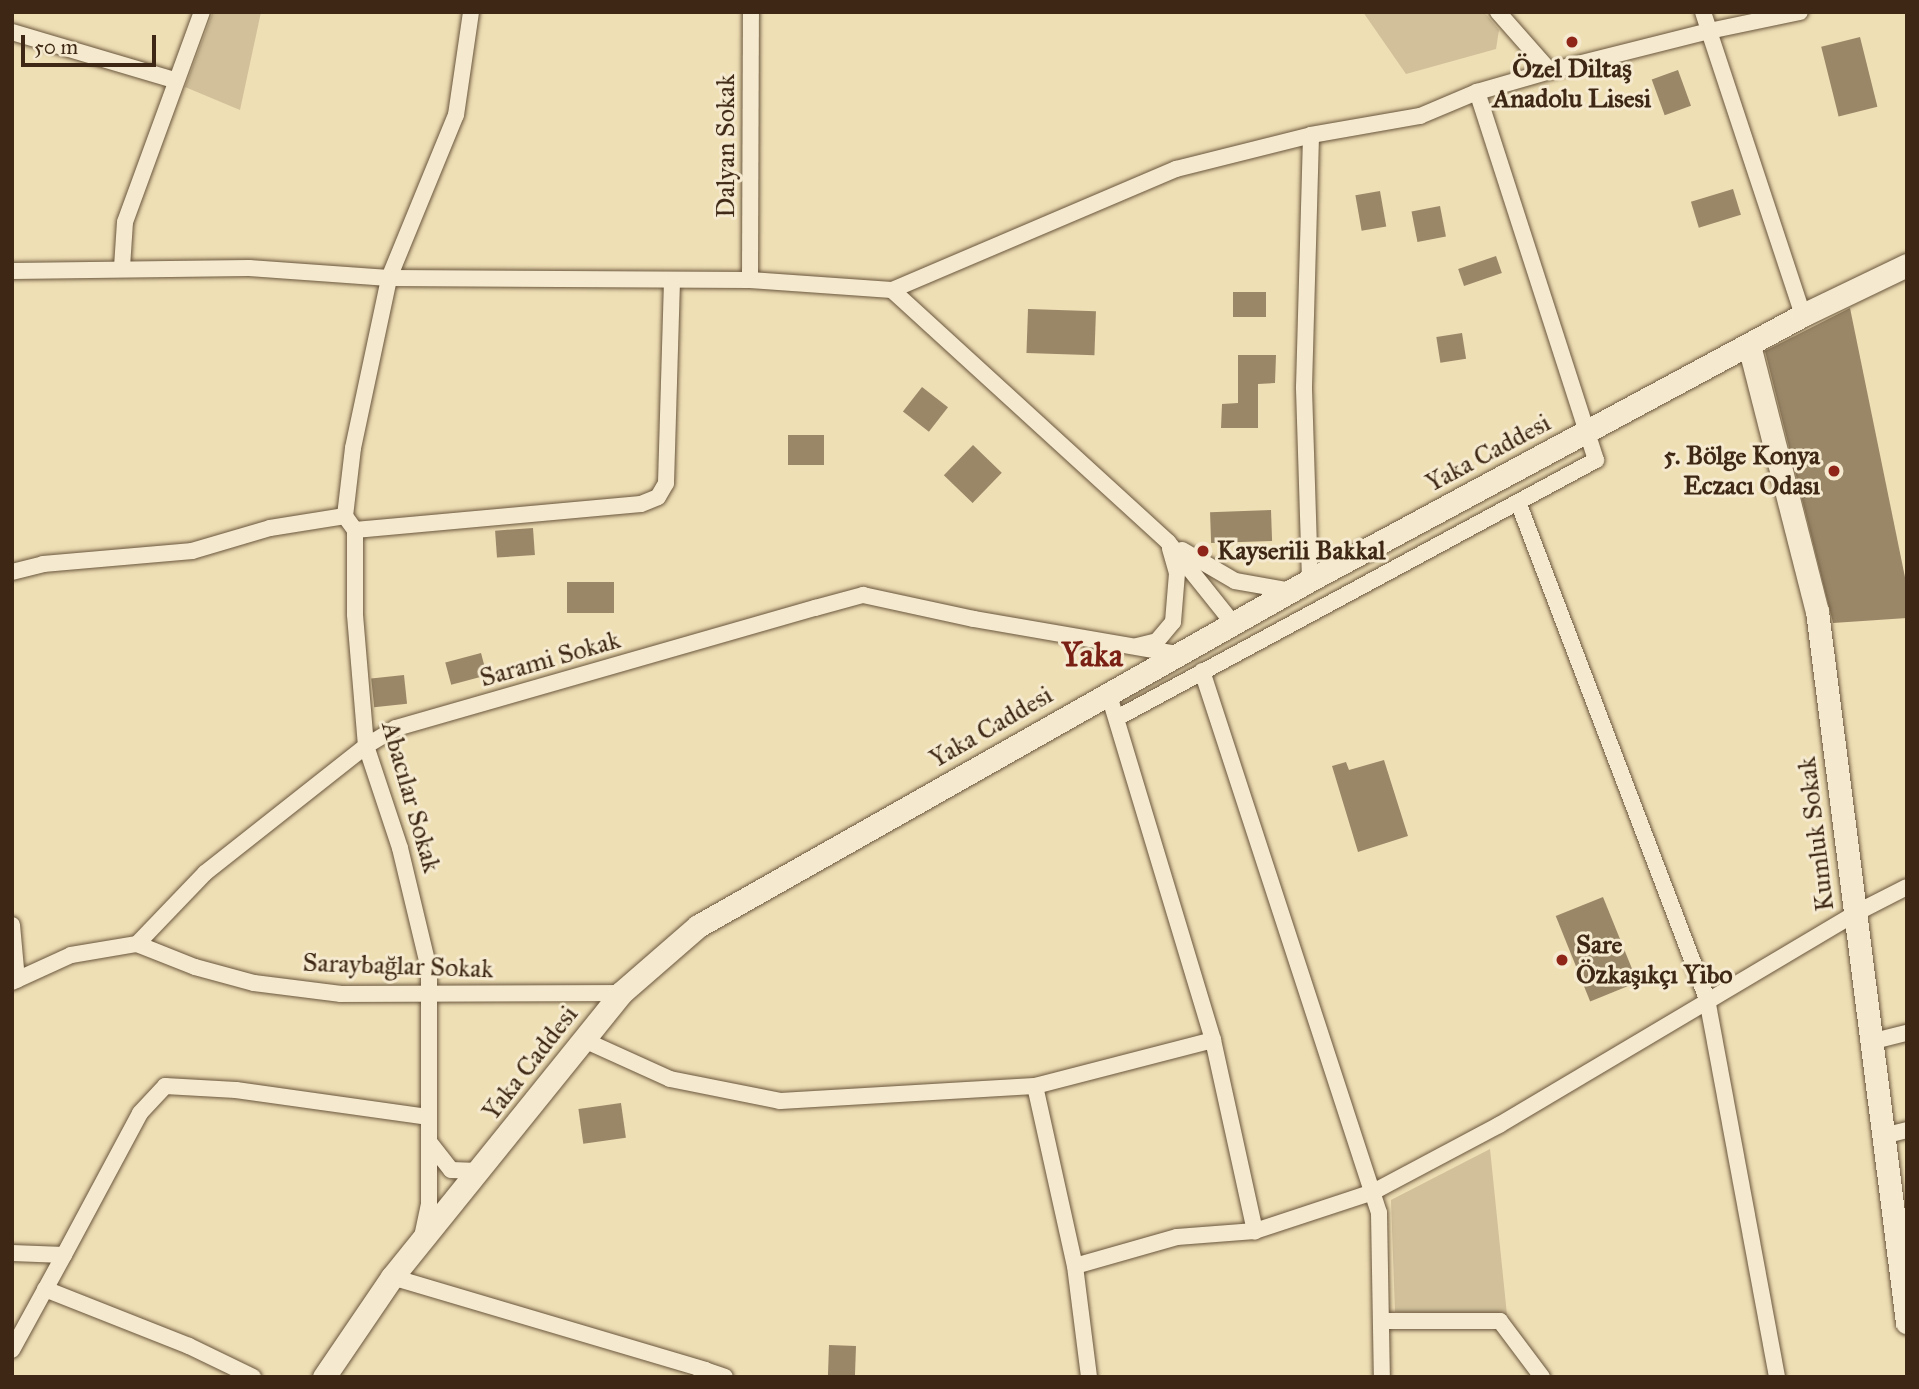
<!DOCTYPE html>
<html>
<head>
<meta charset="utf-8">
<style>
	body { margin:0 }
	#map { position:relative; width:1919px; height:1389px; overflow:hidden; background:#efdfb5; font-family:"IM FELL Great Primer",serif }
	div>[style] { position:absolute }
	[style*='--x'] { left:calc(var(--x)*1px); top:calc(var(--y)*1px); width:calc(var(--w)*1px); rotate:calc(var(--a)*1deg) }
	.green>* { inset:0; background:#d1c09a }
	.building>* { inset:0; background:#9a8768; transform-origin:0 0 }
	.roads { filter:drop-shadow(0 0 2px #6a563d) drop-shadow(0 0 2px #6a563d) }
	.street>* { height:16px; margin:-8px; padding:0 8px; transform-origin:8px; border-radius:8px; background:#f5eacf }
	.secondary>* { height:23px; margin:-11.5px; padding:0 11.5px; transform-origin:11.5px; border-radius:11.5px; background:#f5eacf }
	.dots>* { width:19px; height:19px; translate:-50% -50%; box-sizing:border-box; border:4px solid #f5eacf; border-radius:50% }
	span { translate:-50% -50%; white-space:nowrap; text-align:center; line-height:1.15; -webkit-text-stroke:6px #f5eacf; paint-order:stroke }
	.poi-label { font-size:26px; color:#3e2815; font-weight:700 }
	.right { translate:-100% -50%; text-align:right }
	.left { translate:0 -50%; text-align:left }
	.street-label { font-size:26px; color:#3e2815 }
	.district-label { font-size:33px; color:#7a1f14; font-weight:700 }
	.frame { position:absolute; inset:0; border:14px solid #3e2815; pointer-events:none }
	.scale { position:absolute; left:21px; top:35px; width:135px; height:32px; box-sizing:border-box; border:4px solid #3e2815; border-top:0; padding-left:9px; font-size:21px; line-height:24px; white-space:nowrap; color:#3e2815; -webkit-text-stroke:5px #f5eacf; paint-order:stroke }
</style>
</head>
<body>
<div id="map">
	<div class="green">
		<div style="clip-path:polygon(213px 12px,261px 12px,240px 110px,185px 87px)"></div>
		<div style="clip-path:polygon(1363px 12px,1484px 12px,1499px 30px,1496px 49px,1406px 74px)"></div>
		<div style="clip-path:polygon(1490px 1149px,1507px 1315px,1395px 1312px,1391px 1200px)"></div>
	</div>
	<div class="building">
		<div style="left:1860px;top:37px;width:72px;height:40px;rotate:76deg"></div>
		<div style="left:1678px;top:70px;width:38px;height:28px;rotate:70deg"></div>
		<div style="left:1733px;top:189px;width:27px;height:44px;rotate:73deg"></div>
		<div style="left:1380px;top:191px;width:36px;height:25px;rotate:80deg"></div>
		<div style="left:1440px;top:206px;width:31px;height:29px;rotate:79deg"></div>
		<div style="left:1496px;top:256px;width:18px;height:40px;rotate:71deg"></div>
		<div style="left:1233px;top:292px;width:33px;height:25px"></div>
		<div style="clip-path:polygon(1850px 308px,1907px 587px,1907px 618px,1833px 623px,1765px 351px)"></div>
		<div style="left:1028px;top:309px;width:68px;height:44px;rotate:2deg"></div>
		<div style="left:1462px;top:333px;width:26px;height:26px;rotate:81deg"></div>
		<div style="clip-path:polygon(1238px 355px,1276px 355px,1275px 383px,1258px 384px,1258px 428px,1221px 428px,1222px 404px,1238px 403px)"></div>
		<div style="left:922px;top:387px;width:33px;height:31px;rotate:38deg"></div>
		<div style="left:788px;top:435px;width:36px;height:30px"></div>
		<div style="left:973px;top:445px;width:40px;height:42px;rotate:44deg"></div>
		<div style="left:1271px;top:510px;width:31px;height:61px;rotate:88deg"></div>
		<div style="left:533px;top:528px;width:27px;height:38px;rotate:86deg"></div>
		<div style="left:614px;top:582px;width:31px;height:47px;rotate:90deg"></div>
		<div style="left:481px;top:653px;width:23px;height:37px;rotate:75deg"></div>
		<div style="left:404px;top:675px;width:29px;height:33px;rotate:84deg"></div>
		<div style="clip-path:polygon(1384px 760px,1408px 836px,1358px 852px,1332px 766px,1346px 762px,1349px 770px)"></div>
		<div style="left:1603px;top:897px;width:92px;height:51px;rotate:68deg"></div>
		<div style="left:621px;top:1103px;width:35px;height:43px;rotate:82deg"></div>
		<div style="left:856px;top:1346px;width:31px;height:27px;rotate:92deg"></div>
	</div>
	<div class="roads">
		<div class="street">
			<div style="--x:1703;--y:12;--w:20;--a:72"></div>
			<div style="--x:1709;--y:31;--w:93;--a:-11.8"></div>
			<div style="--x:12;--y:32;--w:169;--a:16.5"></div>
			<div style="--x:1550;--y:71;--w:164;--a:-14.1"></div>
			<div style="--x:1709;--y:31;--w:299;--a:71.7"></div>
			<div style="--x:122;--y:267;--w:45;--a:-86.2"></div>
			<div style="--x:125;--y:222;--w:224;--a:-69.9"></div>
			<div style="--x:12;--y:271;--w:237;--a:-0.7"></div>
			<div style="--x:249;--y:268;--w:140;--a:4.1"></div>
			<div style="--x:389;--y:278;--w:361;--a:0.3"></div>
			<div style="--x:750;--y:280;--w:142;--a:4"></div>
			<div style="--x:892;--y:290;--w:374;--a:42.4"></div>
			<div style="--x:1168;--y:542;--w:104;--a:51.3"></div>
			<div style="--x:750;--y:280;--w:268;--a:-89.8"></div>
			<div style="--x:892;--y:290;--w:309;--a:-23.1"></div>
			<div style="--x:1176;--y:169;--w:139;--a:-14.1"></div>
			<div style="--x:1311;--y:135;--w:111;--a:-9.9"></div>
			<div style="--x:1420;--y:116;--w:62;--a:-22.8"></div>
			<div style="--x:1477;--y:92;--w:76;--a:-16"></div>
			<div style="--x:1550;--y:71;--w:79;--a:-131.4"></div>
			<div style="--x:1518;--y:502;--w:532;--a:69.18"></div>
			<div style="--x:1707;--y:999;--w:384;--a:79.5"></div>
			<div style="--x:355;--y:530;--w:287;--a:-5.2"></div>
			<div style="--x:641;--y:504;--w:18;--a:-22"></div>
			<div style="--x:658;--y:497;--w:16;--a:-60"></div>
			<div style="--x:666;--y:483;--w:201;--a:-88.3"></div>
			<div style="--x:1182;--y:550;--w:61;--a:30.3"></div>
			<div style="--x:1235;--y:581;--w:57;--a:10.1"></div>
			<div style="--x:12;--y:572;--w:32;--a:-14"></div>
			<div style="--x:43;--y:564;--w:150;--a:-5"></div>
			<div style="--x:192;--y:551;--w:81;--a:-16.4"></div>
			<div style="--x:270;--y:528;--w:76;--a:-9.1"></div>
			<div style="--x:1310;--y:580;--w:193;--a:-91.8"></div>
			<div style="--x:1304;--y:387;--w:252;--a:-88.4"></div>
			<div style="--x:1137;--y:646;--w:21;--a:-14"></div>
			<div style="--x:1157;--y:641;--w:25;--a:-50"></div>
			<div style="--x:1173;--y:622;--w:49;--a:-85.3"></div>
			<div style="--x:1177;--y:573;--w:26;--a:-106"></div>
			<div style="--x:1202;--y:671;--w:570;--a:71.91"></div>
			<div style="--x:1379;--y:1213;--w:164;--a:89"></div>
			<div style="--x:1108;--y:692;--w:363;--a:73.2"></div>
			<div style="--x:1213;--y:1040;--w:196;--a:77.6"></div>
			<div style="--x:1255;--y:1231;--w:124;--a:-18.3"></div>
			<div style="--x:1373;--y:1192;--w:143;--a:-28"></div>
			<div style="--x:1499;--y:1125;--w:413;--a:-30.7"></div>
			<div style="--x:1854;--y:914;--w:59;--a:-27"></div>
			<div style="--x:1117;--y:718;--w:544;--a:-28.31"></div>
			<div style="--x:1596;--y:460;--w:387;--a:-107.9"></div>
			<div style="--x:12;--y:925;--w:55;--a:84.8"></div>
			<div style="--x:137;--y:944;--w:62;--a:21.6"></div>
			<div style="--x:195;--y:967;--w:61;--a:15.2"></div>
			<div style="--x:254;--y:983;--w:88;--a:7.2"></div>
			<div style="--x:341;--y:994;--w:280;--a:-0.2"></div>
			<div style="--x:12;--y:982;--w:65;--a:-24.6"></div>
			<div style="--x:71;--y:955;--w:67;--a:-9.5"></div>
			<div style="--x:137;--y:944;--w:98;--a:-46.2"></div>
			<div style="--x:205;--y:873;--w:205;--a:-38.3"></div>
			<div style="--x:366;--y:746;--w:35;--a:-31"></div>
			<div style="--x:396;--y:728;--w:436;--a:-16"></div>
			<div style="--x:815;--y:608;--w:50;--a:-15.2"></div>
			<div style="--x:863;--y:595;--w:114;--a:12.2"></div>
			<div style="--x:974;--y:619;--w:205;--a:9.8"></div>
			<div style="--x:584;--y:1040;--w:94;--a:24.4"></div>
			<div style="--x:670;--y:1079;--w:112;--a:11.3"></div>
			<div style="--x:780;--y:1101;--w:255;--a:-3.4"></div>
			<div style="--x:1035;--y:1086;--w:184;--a:77.5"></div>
			<div style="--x:1075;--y:1266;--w:112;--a:82.8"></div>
			<div style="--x:1870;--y:1042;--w:38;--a:-14"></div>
			<div style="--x:1035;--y:1086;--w:184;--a:-14.5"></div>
			<div style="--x:1883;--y:1136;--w:25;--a:-14"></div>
			<div style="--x:430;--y:1143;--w:34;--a:52"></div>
			<div style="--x:451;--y:1170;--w:28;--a:2"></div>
			<div style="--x:422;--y:1237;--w:34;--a:-78"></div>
			<div style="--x:429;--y:1204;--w:235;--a:-90"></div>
			<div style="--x:429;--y:969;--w:124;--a:-103.5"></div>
			<div style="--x:400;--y:848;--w:108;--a:-108.4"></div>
			<div style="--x:366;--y:746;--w:132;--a:-94.8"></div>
			<div style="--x:355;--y:614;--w:84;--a:-90"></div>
			<div style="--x:355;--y:530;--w:17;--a:-126"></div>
			<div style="--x:345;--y:516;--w:68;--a:-83.3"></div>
			<div style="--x:353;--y:448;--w:174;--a:-78"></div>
			<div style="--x:389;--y:278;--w:176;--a:-67.7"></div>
			<div style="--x:456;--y:115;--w:104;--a:-81.7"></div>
			<div style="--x:12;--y:1253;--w:52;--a:2.2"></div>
			<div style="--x:64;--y:1255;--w:108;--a:118.7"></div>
			<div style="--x:64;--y:1255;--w:161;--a:-61.8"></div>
			<div style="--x:140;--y:1113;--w:37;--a:-47"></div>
			<div style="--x:165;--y:1086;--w:71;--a:3.2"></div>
			<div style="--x:236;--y:1090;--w:195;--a:8"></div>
			<div style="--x:1075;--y:1266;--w:106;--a:-15.9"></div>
			<div style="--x:1177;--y:1237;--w:78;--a:-4.4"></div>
			<div style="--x:392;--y:1277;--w:327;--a:16.5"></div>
			<div style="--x:705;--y:1370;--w:8;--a:120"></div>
			<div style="--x:45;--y:1289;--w:155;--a:21.6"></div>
			<div style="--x:189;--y:1346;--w:71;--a:25.8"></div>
			<div style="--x:1382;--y:1321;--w:118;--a:0"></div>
			<div style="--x:1500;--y:1321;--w:70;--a:53.1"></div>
			<div style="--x:705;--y:1370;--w:21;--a:19"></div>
		</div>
		<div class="secondary">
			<div style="--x:1749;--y:345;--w:275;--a:75.7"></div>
			<div style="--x:1817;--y:611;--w:717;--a:82.79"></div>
			<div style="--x:324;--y:1377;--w:121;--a:-55.8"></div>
			<div style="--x:392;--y:1277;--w:365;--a:-51.1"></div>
			<div style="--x:621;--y:993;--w:102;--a:-41"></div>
			<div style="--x:698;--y:926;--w:703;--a:-29.48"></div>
			<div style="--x:1310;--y:580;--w:560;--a:-28.26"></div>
			<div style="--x:1803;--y:315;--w:115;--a:-25.7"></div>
		</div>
	</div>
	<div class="dots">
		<div style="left:1572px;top:42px;background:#8f2418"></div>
		<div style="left:1834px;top:471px;background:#8f2418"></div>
		<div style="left:1203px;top:551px;background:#8f2418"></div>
		<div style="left:1562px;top:960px;background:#8f2418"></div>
	</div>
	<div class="poi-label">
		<span style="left:1572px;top:84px">Özel Diltaş<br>Anadolu Lisesi</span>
		<span class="right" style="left:1820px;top:471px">5. Bölge Konya<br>Eczacı Odası</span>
		<span class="left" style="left:1217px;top:551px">Kayserili Bakkal</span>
		<span class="left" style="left:1576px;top:960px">Sare<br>Özkaşıkçı Yibo</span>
	</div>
	<div class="street-label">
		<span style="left:726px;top:146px;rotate:-90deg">Dalyan Sokak</span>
		<span style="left:1488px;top:453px;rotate:-28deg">Yaka Caddesi</span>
		<span style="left:550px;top:659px;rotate:-16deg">Sarami Sokak</span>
		<span style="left:991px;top:727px;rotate:-30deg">Yaka Caddesi</span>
		<span style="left:411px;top:797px;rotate:74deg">Abacılar Sokak</span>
		<span style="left:1816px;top:834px;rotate:-97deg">Kumluk Sokak</span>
		<span style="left:398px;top:966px;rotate:2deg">Saraybağlar Sokak</span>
		<span style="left:530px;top:1063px;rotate:-52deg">Yaka Caddesi</span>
	</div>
	<div class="district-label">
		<span style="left:1092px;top:656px">Yaka</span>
	</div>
	<div class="frame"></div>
	<div class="scale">50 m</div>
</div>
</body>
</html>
